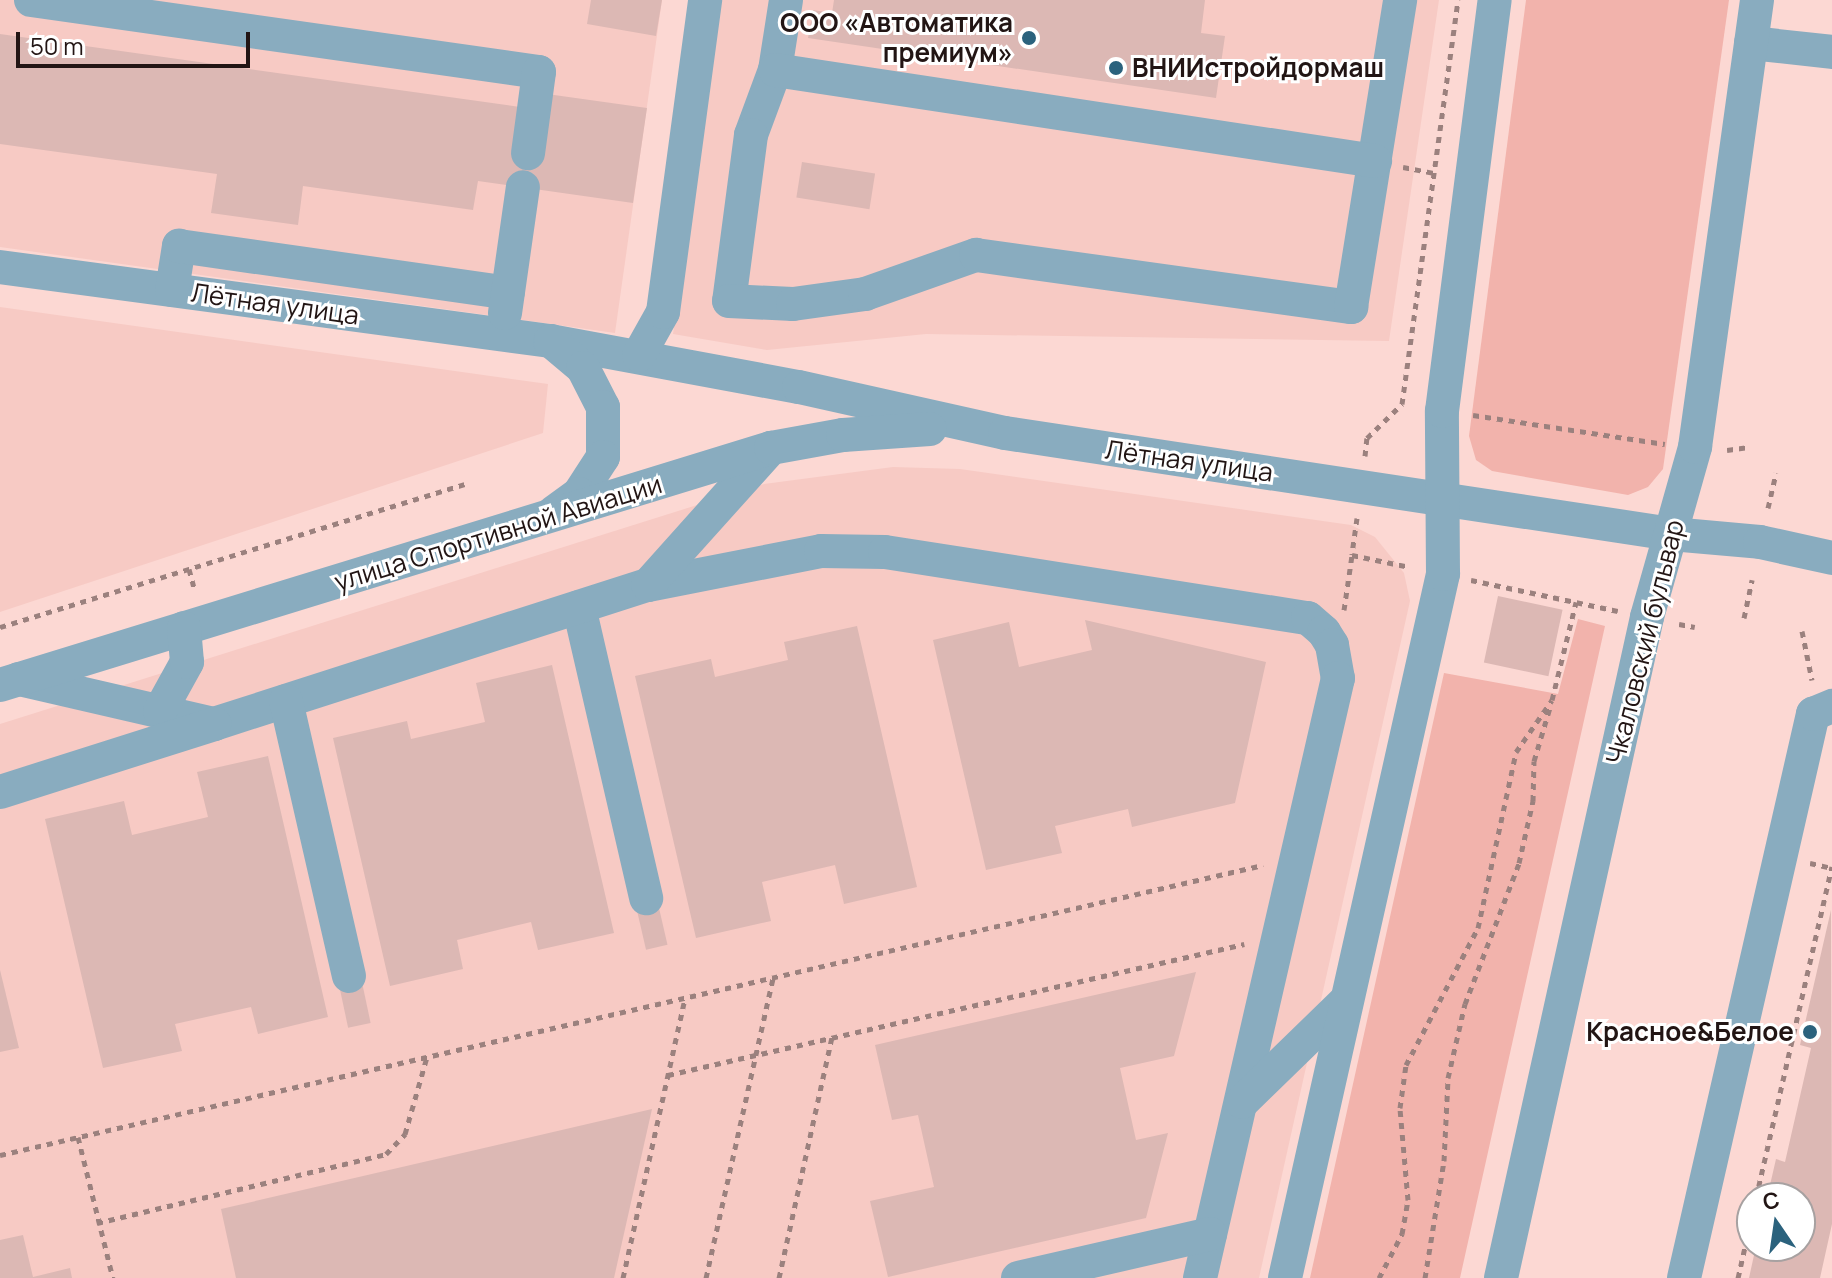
<!DOCTYPE html>
<html>
<head>
<meta charset="utf-8">
<style>
	body { margin:0 }
	#map { position:relative; width:1832px; height:1278px; overflow:hidden; background:#fcd8d3; font-family:Manrope,sans-serif }
	div>[style] { position:absolute }
	[style*='--x'] { left:calc(var(--x)*1px); top:calc(var(--y)*1px); width:calc(var(--w)*1px); rotate:calc(var(--a)*1deg) }
	.built>* { inset:0; background:#f7cac4 }
	.green>* { inset:0; background:#f2b3ac }
	.building>* { inset:0; background:#dcb8b4; transform-origin:0 0 }
	.path>* { height:5px; margin-top:-2.5px; transform-origin:0; background:repeating-linear-gradient(90deg,#9b817e 0 6px,transparent 0 12px) }
	.minor>* { height:34px; margin:-17px; padding:0 17px; transform-origin:17px; border-radius:17px; background:#89acbf }
	.dots>* { width:22px; height:22px; translate:-50% -50%; box-sizing:border-box; border:4px solid #fff; border-radius:50% }
	span { translate:-50% -50%; white-space:nowrap; text-align:center; line-height:1.15; -webkit-text-stroke:6px #fff; paint-order:stroke }
	.poi-label { font-size:26px; color:#221514; font-weight:700 }
	.right { translate:-100% -50%; text-align:right }
	.left { translate:0 -50%; text-align:left }
	.street-label { font-size:26px; color:#221514 }
	.north { position:absolute; left:1736px; top:1182px; width:80px; height:80px; box-sizing:border-box; background:#fff; border:2px solid #a7a1a1; border-radius:50%; rotate:347deg; font-size:22px; font-weight:700; line-height:32px; text-align:center; color:#221514 }
	.north::after { content:''; display:block; margin:auto; width:28px; height:36px; background:#2b627d; clip-path:polygon(50% 0,100% 100%,50% 72%,0 100%) }
	.scale { position:absolute; left:16px; top:32px; width:234px; height:36px; box-sizing:border-box; border:4px solid #221514; border-top:0; padding-left:10px; font-size:24px; line-height:28px; white-space:nowrap; color:#221514; -webkit-text-stroke:6px #fff; paint-order:stroke }
</style>
</head>
<body>
<div id="map">
	<div class="built">
		<div style="clip-path:polygon(0 0,662px 0,615px 333px,0 247px)"></div>
		<div style="clip-path:polygon(721px 0,1439px 0,1389px 341px,926px 334px,767px 350px,673px 334px)"></div>
		<div style="clip-path:polygon(0 307px,548px 384px,543px 433px,0 612px)"></div>
		<div style="clip-path:polygon(893px 467px,960px 469px,1351px 525px,1375px 537px,1404px 573px,1410px 601px,1259px 1278px,0 1278px,0 724px,764px 484px)"></div>
	</div>
	<div class="green">
		<div style="clip-path:polygon(1526px 0,1729px 0,1663px 469px,1648px 487px,1628px 495px,1492px 471px,1476px 460px,1469px 436px)"></div>
		<div style="clip-path:polygon(1578px 619px,1605px 626px,1460px 1278px,1310px 1278px,1444px 673px,1558px 694px)"></div>
	</div>
	<div class="building">
		<div style="clip-path:polygon(591px 0,662px 0,656px 36px,587px 24px)"></div>
		<div style="clip-path:polygon(834px 0,1205px 0,1201px 33px,1225px 36px,1216px 98px,808px 38px,813px 10px,832px 13px)"></div>
		<div style="clip-path:polygon(0 34px,520px 107px,547px 94px,647px 108px,633px 203px,478px 181px,473px 210px,303px 186px,298px 225px,211px 213px,217px 174px,0 144px)"></div>
		<div style="left:802px;top:162px;width:74px;height:36px;rotate:9deg"></div>
		<div style="left:1498px;top:596px;width:66px;height:68px;rotate:12deg"></div>
		<div style="clip-path:polygon(1085px 620px,1266px 662px,1235px 803px,1132px 827px,1128px 809px,1055px 826px,1062px 853px,986px 870px,933px 640px,1009px 622px,1019px 667px,1092px 650px)"></div>
		<div style="clip-path:polygon(857px 626px,917px 887px,844px 904px,835px 865px,762px 882px,771px 921px,696px 938px,635px 676px,711px 659px,715px 677px,788px 660px,784px 642px)"></div>
		<div style="clip-path:polygon(552px 665px,614px 933px,538px 950px,531px 922px,457px 940px,463px 969px,390px 986px,333px 738px,407px 721px,411px 739px,485px 722px,476px 683px)"></div>
		<div style="clip-path:polygon(268px 756px,328px 1017px,258px 1034px,251px 1007px,175px 1024px,182px 1051px,103px 1068px,45px 819px,124px 801px,132px 835px,208px 817px,197px 772px)"></div>
		<div style="left:656px;top:895px;width:51px;height:22px;rotate:77deg"></div>
		<div style="clip-path:polygon(1831px 910px,1832px 1224px,1820px 1278px,1749px 1278px,1756px 1246px,1800px 1246px,1800px 1198px,1767px 1198px,1776px 1159px,1785px 1162px,1811px 1048px,1800px 1045px)"></div>
		<div style="clip-path:polygon(0 970px,19px 1048px,0 1052px)"></div>
		<div style="clip-path:polygon(1196px 972px,1174px 1056px,1120px 1068px,1136px 1140px,1168px 1133px,1146px 1218px,888px 1277px,870px 1201px,934px 1187px,918px 1115px,892px 1120px,875px 1045px)"></div>
		<div style="left:360px;top:973px;width:51px;height:23px;rotate:78deg"></div>
		<div style="clip-path:polygon(652px 1109px,614px 1278px,236px 1278px,221px 1209px)"></div>
		<div style="clip-path:polygon(23px 1235px,33px 1277px,70px 1268px,72px 1278px,0 1278px,0 1240px)"></div>
	</div>
	<div class="path">
		<div style="--x:1403;--y:167;--w:31;--a:11"></div>
		<div style="--x:1473;--y:415;--w:194;--a:8.6"></div>
		<div style="--x:1727;--y:450;--w:22;--a:-8"></div>
		<div style="--x:1365;--y:456;--w:18;--a:-84"></div>
		<div style="--x:1367;--y:438;--w:49;--a:-44.2"></div>
		<div style="--x:1402;--y:404;--w:408;--a:-82.1"></div>
		<div style="--x:1768;--y:508;--w:36;--a:-77"></div>
		<div style="--x:1357;--y:518;--w:37;--a:98"></div>
		<div style="--x:1352;--y:555;--w:59;--a:11.7"></div>
		<div style="--x:189;--y:569;--w:23;--a:75"></div>
		<div style="--x:1471;--y:580;--w:150;--a:11.9"></div>
		<div style="--x:1344;--y:610;--w:56;--a:-81.7"></div>
		<div style="--x:1744;--y:618;--w:39;--a:-78"></div>
		<div style="--x:1679;--y:624;--w:16;--a:11"></div>
		<div style="--x:0;--y:627;--w:486;--a:-17.1"></div>
		<div style="--x:1802;--y:631;--w:50;--a:78.5"></div>
		<div style="--x:1810;--y:863;--w:23;--a:13"></div>
		<div style="--x:668;--y:1075;--w:591;--a:-12.81"></div>
		<div style="--x:78;--y:1137;--w:145;--a:76.1"></div>
		<div style="--x:0;--y:1155;--w:1296;--a:-12.93"></div>
		<div style="--x:1756;--y:1198;--w:340;--a:-77.1"></div>
		<div style="--x:97;--y:1223;--w:297;--a:-13.4"></div>
		<div style="--x:386;--y:1154;--w:28;--a:-46"></div>
		<div style="--x:405;--y:1134;--w:80;--a:-74.1"></div>
		<div style="--x:623;--y:1278;--w:287;--a:-77.5"></div>
		<div style="--x:706;--y:1278;--w:307;--a:-77.4"></div>
		<div style="--x:779;--y:1278;--w:247;--a:-77.6"></div>
		<div style="--x:1379;--y:1278;--w:50;--a:-62.4"></div>
		<div style="--x:1402;--y:1234;--w:35;--a:-80"></div>
		<div style="--x:1408;--y:1200;--w:92;--a:-95"></div>
		<div style="--x:1400;--y:1108;--w:43;--a:-82.1"></div>
		<div style="--x:1406;--y:1065;--w:155;--a:-62.3"></div>
		<div style="--x:1478;--y:928;--w:180;--a:-77.8"></div>
		<div style="--x:1516;--y:752;--w:63;--a:-55.3"></div>
		<div style="--x:1552;--y:700;--w:101;--a:-76.2"></div>
		<div style="--x:1425;--y:1278;--w:119;--a:-80.8"></div>
		<div style="--x:1444;--y:1161;--w:83;--a:-87.2"></div>
		<div style="--x:1448;--y:1078;--w:76;--a:-77.1"></div>
		<div style="--x:1465;--y:1004;--w:151;--a:-69"></div>
		<div style="--x:1519;--y:863;--w:64;--a:-77.3"></div>
		<div style="--x:1533;--y:801;--w:40;--a:-88.6"></div>
		<div style="--x:1534;--y:761;--w:59;--a:-73.4"></div>
		<div style="--x:1738;--y:1278;--w:64;--a:-77.3"></div>
	</div>
	<div class="minor">
		<div style="--x:31;--y:0;--w:513;--a:8.07"></div>
		<div style="--x:539;--y:72;--w:82;--a:97.7"></div>
		<div style="--x:786;--y:0;--w:71;--a:98.9"></div>
		<div style="--x:775;--y:70;--w:69;--a:110.3"></div>
		<div style="--x:751;--y:135;--w:167;--a:97.5"></div>
		<div style="--x:729;--y:301;--w:64;--a:2.7"></div>
		<div style="--x:793;--y:304;--w:73;--a:-7.9"></div>
		<div style="--x:865;--y:294;--w:118;--a:-19.4"></div>
		<div style="--x:976;--y:255;--w:379;--a:7.9"></div>
		<div style="--x:1351;--y:307;--w:311;--a:-80.9"></div>
		<div style="--x:1751;--y:43;--w:81;--a:6.3"></div>
		<div style="--x:775;--y:70;--w:607;--a:8.62"></div>
		<div style="--x:0;--y:267;--w:555;--a:7.66"></div>
		<div style="--x:550;--y:341;--w:253;--a:10.5"></div>
		<div style="--x:799;--y:387;--w:211;--a:12.6"></div>
		<div style="--x:1005;--y:433;--w:674;--a:8.62"></div>
		<div style="--x:1671;--y:534;--w:89;--a:5.1"></div>
		<div style="--x:1760;--y:542;--w:74;--a:12.5"></div>
		<div style="--x:172;--y:290;--w:45;--a:-81"></div>
		<div style="--x:179;--y:246;--w:332;--a:8.1"></div>
		<div style="--x:505;--y:313;--w:127;--a:-81.9"></div>
		<div style="--x:551;--y:341;--w:42;--a:40.2"></div>
		<div style="--x:583;--y:368;--w:44;--a:62.9"></div>
		<div style="--x:603;--y:407;--w:50;--a:90"></div>
		<div style="--x:603;--y:457;--w:44;--a:123"></div>
		<div style="--x:579;--y:494;--w:31;--a:144"></div>
		<div style="--x:639;--y:355;--w:49;--a:-60.8"></div>
		<div style="--x:663;--y:312;--w:315;--a:-82.3"></div>
		<div style="--x:648;--y:585;--w:176;--a:-11.1"></div>
		<div style="--x:821;--y:551;--w:64;--a:0.9"></div>
		<div style="--x:885;--y:552;--w:428;--a:8.9"></div>
		<div style="--x:1308;--y:618;--w:21;--a:41"></div>
		<div style="--x:1324;--y:632;--w:15;--a:58"></div>
		<div style="--x:1332;--y:645;--w:34;--a:80"></div>
		<div style="--x:1338;--y:678;--w:616;--a:102.95"></div>
		<div style="--x:579;--y:607;--w:299;--a:77"></div>
		<div style="--x:19;--y:679;--w:200;--a:13"></div>
		<div style="--x:214;--y:724;--w:456;--a:-17.8"></div>
		<div style="--x:648;--y:585;--w:184;--a:-48.1"></div>
		<div style="--x:0;--y:685;--w:807;--a:-17.09"></div>
		<div style="--x:771;--y:448;--w:73;--a:-10.2"></div>
		<div style="--x:843;--y:435;--w:87;--a:-3.9"></div>
		<div style="--x:286;--y:701;--w:282;--a:77.1"></div>
		<div style="--x:160;--y:711;--w:56;--a:-61.1"></div>
		<div style="--x:187;--y:662;--w:34;--a:-95"></div>
		<div style="--x:0;--y:792;--w:225;--a:-17.6"></div>
		<div style="--x:1242;--y:1102;--w:146;--a:-44.2"></div>
		<div style="--x:1018;--y:1278;--w:197;--a:-12.9"></div>
		<div style="--x:1285;--y:1278;--w:722;--a:-77.35"></div>
		<div style="--x:1443;--y:574;--w:163;--a:-90.4"></div>
		<div style="--x:1442;--y:411;--w:414;--a:-82.7"></div>
		<div style="--x:1501;--y:1278;--w:677;--a:-77.54"></div>
		<div style="--x:1647;--y:617;--w:177;--a:-74.2"></div>
		<div style="--x:1695;--y:447;--w:451;--a:-82.1"></div>
		<div style="--x:1684;--y:1278;--w:579;--a:-77.12"></div>
		<div style="--x:1813;--y:714;--w:21;--a:-23"></div>
	</div>
	<div class="dots">
		<div style="left:1029px;top:38px;background:#2b627d"></div>
		<div style="left:1116px;top:68px;background:#2b627d"></div>
		<div style="left:1810px;top:1032px;background:#2b627d"></div>
	</div>
	<div class="poi-label">
		<span class="right" style="left:1013px;top:38px">ООО «Автоматика<br>премиум»</span>
		<span class="left" style="left:1132px;top:68px">ВНИИстройдормаш</span>
		<span class="right" style="left:1794px;top:1032px">Красное&amp;Белое</span>
	</div>
	<div class="street-label">
		<span style="left:275px;top:304px;rotate:8deg">Лётная улица</span>
		<span style="left:1189px;top:461px;rotate:8deg">Лётная улица</span>
		<span style="left:498px;top:533px;rotate:-17deg">улица Спортивной Авиации</span>
		<span style="left:1645px;top:642px;rotate:-76deg">Чкаловский бульвар</span>
	</div>
	<div class="north">С</div>
	<div class="scale">50 m</div>
</div>
</body>
</html>
